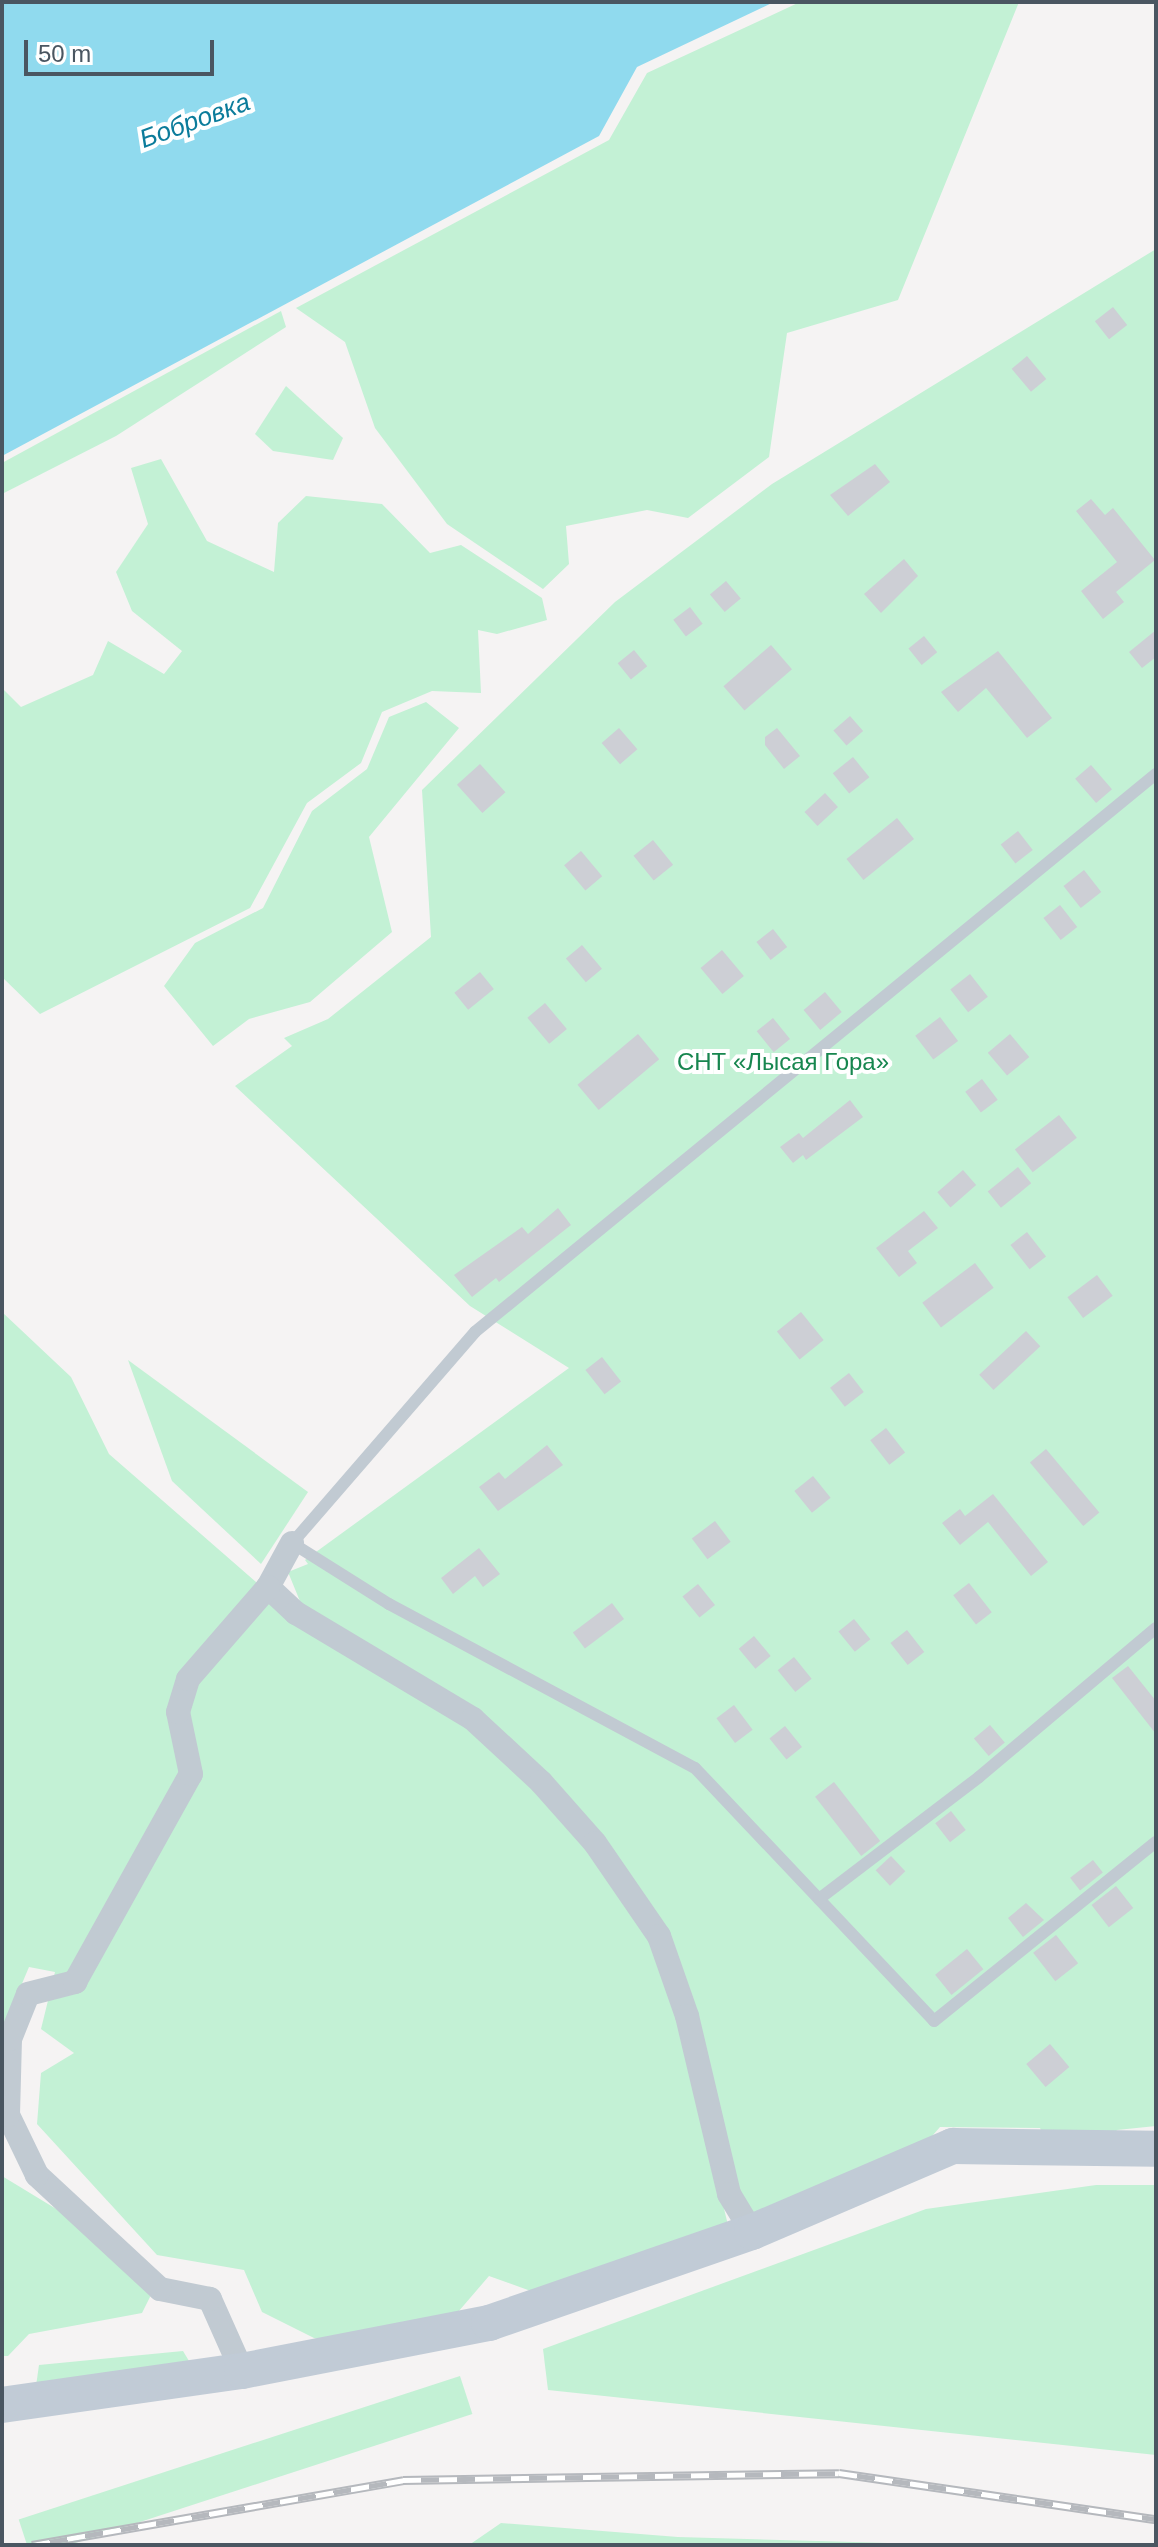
<!DOCTYPE html>
<html>
<head>
<meta charset="utf-8">
<style>
	body { margin:0 }
	#map { position:relative; width:1158px; height:2547px; overflow:hidden; background:#f5f3f3; font-family:Arial,sans-serif }
	div>[style] { position:absolute }
	[style*='--x'] { left:calc(var(--x)*1px); top:calc(var(--y)*1px); width:calc(var(--w)*1px); rotate:calc(var(--a)*1deg) }
	.green>* { inset:0; background:#c3f1d5; transform-origin:0 0 }
	.water>* { inset:0; background:#90daee }
	.building>* { inset:0; background:#cdcfd5; transform-origin:0 0 }
	.service>* { height:12px; margin:-6px; padding:0 6px; transform-origin:6px; border-radius:6px; background:#c1cad2 }
	.minor>* { height:24px; margin:-12px; padding:0 12px; transform-origin:12px; border-radius:12px; background:#c1cad2 }
	.secondary>* { height:36px; margin:-18px; padding:0 18px; transform-origin:18px; border-radius:18px; background:#c1cbd6 }
	.rail>* { height:9px; margin-top:-4.5px; transform-origin:0; background:repeating-linear-gradient(90deg,#fff 0 18px,#b5b8bd 0 36px); box-sizing:border-box; border-block:2px solid #b5b8bd }
	span { translate:-50% -50%; white-space:nowrap; text-align:center; line-height:1.15; -webkit-text-stroke:8px #fff; paint-order:stroke }
	.park-label { font-size:24px; color:#17864f }
	.water-label { font-size:26px; color:#0c7c9b; font-style:italic }
	.frame { position:absolute; inset:0; border:4px solid #4a5661; pointer-events:none }
	.scale { position:absolute; left:24px; top:40px; width:190px; height:36px; box-sizing:border-box; border:4px solid #4a5661; border-top:0; padding-left:10px; font-size:24px; line-height:28px; white-space:nowrap; color:#4a5661; -webkit-text-stroke:6px #fff; paint-order:stroke }
</style>
</head>
<body>
<div id="map">
	<div class="green">
		<div style="clip-path:polygon(800px 2px,1019px 2px,898px 300px,787px 333px,769px 457px,688px 518px,647px 510px,566px 526px,569px 564px,543px 589px,447px 524px,375px 428px,345px 342px,296px 308px,609px 140px,647px 73px)"></div>
		<div style="clip-path:polygon(1156px 249px,1156px 2126px,1117px 2130px,1110px 2142px,1047px 2142px,1040px 2128px,940px 2127px,899px 2174px,755px 2224px,734px 2185px,700px 2022px,564px 1794px,304px 1611px,288px 1572px,308px 1564px,305px 1560px,569px 1368px,470px 1306px,235px 1086px,292px 1046px,284px 1038px,328px 1019px,431px 937px,422px 790px,615px 602px,772px 484px)"></div>
		<div style="clip-path:polygon(281px 311px,286px 327px,116px 436px,2px 494px,2px 463px)"></div>
		<div style="clip-path:polygon(286px 386px,343px 438px,333px 460px,273px 451px,255px 434px)"></div>
		<div style="clip-path:polygon(161px 459px,207px 541px,274px 572px,278px 523px,306px 496px,382px 504px,430px 553px,461px 545px,542px 598px,547px 620px,497px 634px,478px 630px,481px 693px,432px 691px,382px 712px,361px 763px,307px 803px,250px 908px,40px 1014px,2px 977px,2px 688px,21px 707px,93px 675px,108px 641px,164px 674px,182px 651px,132px 611px,116px 572px,148px 524px,131px 468px)"></div>
		<div style="clip-path:polygon(426px 702px,459px 728px,369px 837px,392px 932px,310px 1002px,249px 1019px,213px 1046px,164px 986px,195px 943px,263px 908px,312px 811px,367px 769px,389px 717px)"></div>
		<div style="clip-path:polygon(2px 1312px,71px 1377px,109px 1454px,309px 1628px,480px 1729px,581px 1831px,661px 1953px,729px 2229px,542px 2295px,489px 2276px,446px 2326px,361px 2347px,314px 2338px,262px 2312px,244px 2270px,157px 2255px,37px 2124px,41px 2073px,74px 2053px,41px 2029px,55px 1972px,29px 1967px,2px 2031px)"></div>
		<div style="clip-path:polygon(128px 1360px,308px 1492px,261px 1564px,172px 1481px)"></div>
		<div style="clip-path:polygon(2px 2176px,127px 2252px,158px 2281px,142px 2313px,29px 2334px,8px 2356px,2px 2356px)"></div>
		<div style="clip-path:polygon(1096px 2185px,1156px 2185px,1156px 2455px,548px 2390px,543px 2349px,926px 2209px)"></div>
		<div style="clip-path:polygon(183px 2351px,195px 2371px,35px 2393px,39px 2365px)"></div>
		<div style="left:460px;top:2376px;width:40px;height:464px;rotate:72deg"></div>
		<div style="clip-path:polygon(501px 2523px,678px 2537px,958px 2545px,469px 2545px)"></div>
	</div>
	<div class="water">
		<div style="clip-path:polygon(2px 2px,774px 2px,637px 67px,599px 136px,2px 456px)"></div>
	</div>
	<div class="building">
		<div style="left:1113px;top:307px;width:23px;height:23px;rotate:52deg"></div>
		<div style="left:1027px;top:356px;width:30px;height:20px;rotate:50deg"></div>
		<div style="clip-path:polygon(875px 464px,890px 482px,848px 516px,830px 495px)"></div>
		<div style="clip-path:polygon(1091px 499px,1105px 515px,1113px 508px,1155px 560px,1116px 592px,1124px 602px,1103px 619px,1081px 591px,1117px 562px,1076px 511px)"></div>
		<div style="clip-path:polygon(904px 559px,918px 576px,881px 613px,864px 594px)"></div>
		<div style="left:726px;top:581px;width:23px;height:21px;rotate:50deg"></div>
		<div style="left:690px;top:607px;width:21px;height:21px;rotate:53deg"></div>
		<div style="clip-path:polygon(1156px 630px,1156px 657px,1142px 668px,1129px 652px)"></div>
		<div style="left:924px;top:636px;width:21px;height:20px;rotate:51deg"></div>
		<div style="left:771px;top:645px;width:32px;height:63px;rotate:49deg"></div>
		<div style="left:634px;top:650px;width:21px;height:21px;rotate:51deg"></div>
		<div style="clip-path:polygon(998px 651px,1052px 718px,1027px 738px,986px 688px,958px 712px,941px 692px)"></div>
		<div style="left:850px;top:716px;width:20px;height:22px;rotate:49deg"></div>
		<div style="left:619px;top:728px;width:28px;height:23px;rotate:49deg"></div>
		<div style="clip-path:polygon(777px 728px,800px 756px,784px 769px,765px 745px,765px 737px)"></div>
		<div style="left:853px;top:757px;width:26px;height:26px;rotate:51deg"></div>
		<div style="left:480px;top:764px;width:38px;height:31px;rotate:48deg"></div>
		<div style="left:1091px;top:765px;width:32px;height:21px;rotate:49deg"></div>
		<div style="left:825px;top:793px;width:19px;height:28px;rotate:47deg"></div>
		<div style="left:897px;top:818px;width:27px;height:65px;rotate:51deg"></div>
		<div style="left:1018px;top:831px;width:24px;height:22px;rotate:52deg"></div>
		<div style="left:653px;top:840px;width:32px;height:25px;rotate:51deg"></div>
		<div style="left:581px;top:851px;width:33px;height:22px;rotate:50deg"></div>
		<div style="left:1084px;top:870px;width:28px;height:26px;rotate:52deg"></div>
		<div style="left:1060px;top:905px;width:28px;height:21px;rotate:52deg"></div>
		<div style="left:773px;top:929px;width:23px;height:21px;rotate:52deg"></div>
		<div style="left:582px;top:945px;width:31px;height:21px;rotate:50deg"></div>
		<div style="left:722px;top:950px;width:34px;height:28px;rotate:50deg"></div>
		<div style="left:480px;top:972px;width:22px;height:33px;rotate:51deg"></div>
		<div style="left:970px;top:974px;width:29px;height:25px;rotate:52deg"></div>
		<div style="left:825px;top:992px;width:26px;height:28px;rotate:50deg"></div>
		<div style="left:545px;top:1003px;width:34px;height:23px;rotate:50deg"></div>
		<div style="left:940px;top:1017px;width:30px;height:31px;rotate:53deg"></div>
		<div style="left:773px;top:1018px;width:27px;height:21px;rotate:51deg"></div>
		<div style="left:638px;top:1034px;width:33px;height:79px;rotate:50deg"></div>
		<div style="left:1010px;top:1034px;width:30px;height:29px;rotate:50deg"></div>
		<div style="left:982px;top:1079px;width:26px;height:21px;rotate:53deg"></div>
		<div style="clip-path:polygon(850px 1100px,863px 1117px,806px 1160px,803px 1155px,793px 1163px,780px 1147px,799px 1133px,803px 1138px)"></div>
		<div style="left:1059px;top:1115px;width:29px;height:56px;rotate:52deg"></div>
		<div style="left:1018px;top:1167px;width:21px;height:39px;rotate:51deg"></div>
		<div style="left:963px;top:1170px;width:20px;height:34px;rotate:49deg"></div>
		<div style="clip-path:polygon(558px 1208px,571px 1225px,499px 1282px,496px 1278px,472px 1297px,454px 1275px,522px 1227px,528px 1234px)"></div>
		<div style="clip-path:polygon(924px 1211px,938px 1228px,908px 1251px,917px 1263px,899px 1277px,876px 1248px)"></div>
		<div style="left:1027px;top:1232px;width:31px;height:21px;rotate:52deg"></div>
		<div style="left:975px;top:1263px;width:31px;height:66px;rotate:53deg"></div>
		<div style="left:1097px;top:1275px;width:26px;height:37px;rotate:53deg"></div>
		<div style="left:801px;top:1312px;width:36px;height:31px;rotate:51deg"></div>
		<div style="left:1026px;top:1331px;width:21px;height:64px;rotate:47deg"></div>
		<div style="left:602px;top:1357px;width:31px;height:21px;rotate:52deg"></div>
		<div style="left:849px;top:1373px;width:24px;height:24px;rotate:52deg"></div>
		<div style="left:886px;top:1428px;width:31px;height:20px;rotate:52deg"></div>
		<div style="clip-path:polygon(547px 1445px,563px 1465px,498px 1511px,479px 1487px,499px 1472px,505px 1479px)"></div>
		<div style="left:1046px;top:1449px;width:83px;height:21px;rotate:50deg"></div>
		<div style="left:813px;top:1476px;width:28px;height:24px;rotate:51deg"></div>
		<div style="clip-path:polygon(993px 1494px,1048px 1562px,1031px 1576px,988px 1522px,960px 1545px,942px 1523px,960px 1509px,965px 1516px)"></div>
		<div style="left:715px;top:1521px;width:26px;height:29px;rotate:53deg"></div>
		<div style="clip-path:polygon(479px 1548px,500px 1574px,483px 1587px,475px 1576px,453px 1594px,441px 1578px)"></div>
		<div style="left:969px;top:1583px;width:37px;height:20px;rotate:52deg"></div>
		<div style="left:698px;top:1584px;width:27px;height:20px;rotate:51deg"></div>
		<div style="left:612px;top:1603px;width:20px;height:49px;rotate:53deg"></div>
		<div style="left:854px;top:1619px;width:26px;height:20px;rotate:51deg"></div>
		<div style="left:907px;top:1630px;width:28px;height:21px;rotate:52deg"></div>
		<div style="left:754px;top:1636px;width:26px;height:20px;rotate:50deg"></div>
		<div style="left:794px;top:1657px;width:28px;height:21px;rotate:51deg"></div>
		<div style="clip-path:polygon(1128px 1666px,1156px 1701px,1156px 1734px,1112px 1678px)"></div>
		<div style="left:734px;top:1705px;width:31px;height:22px;rotate:53deg"></div>
		<div style="left:990px;top:1725px;width:23px;height:21px;rotate:50deg"></div>
		<div style="left:785px;top:1726px;width:27px;height:20px;rotate:51deg"></div>
		<div style="left:834px;top:1782px;width:75px;height:24px;rotate:52deg"></div>
		<div style="left:951px;top:1811px;width:24px;height:20px;rotate:52deg"></div>
		<div style="left:891px;top:1856px;width:21px;height:21px;rotate:47deg"></div>
		<div style="left:1093px;top:1860px;width:16px;height:29px;rotate:52deg"></div>
		<div style="left:1116px;top:1886px;width:28px;height:31px;rotate:52deg"></div>
		<div style="clip-path:polygon(1026px 1903px,1044px 1920px,1023px 1937px,1008px 1918px)"></div>
		<div style="left:1056px;top:1935px;width:36px;height:29px;rotate:52deg"></div>
		<div style="left:967px;top:1949px;width:26px;height:41px;rotate:51deg"></div>
		<div style="left:1050px;top:2044px;width:30px;height:31px;rotate:50deg"></div>
	</div>
	<div class="service">
		<div style="--x:1156;--y:774;--w:880;--a:140.67"></div>
		<div style="--x:475;--y:1332;--w:279;--a:130.9"></div>
		<div style="--x:292;--y:1543;--w:115;--a:32.2"></div>
		<div style="--x:389;--y:1604;--w:347;--a:28.2"></div>
		<div style="--x:695;--y:1768;--w:348;--a:46.6"></div>
		<div style="--x:934;--y:2021;--w:285;--a:-38.9"></div>
		<div style="--x:819;--y:1899;--w:201;--a:-37.3"></div>
		<div style="--x:979;--y:1777;--w:231;--a:-40.1"></div>
	</div>
	<div class="minor">
		<div style="--x:292;--y:1543;--w:50;--a:118.6"></div>
		<div style="--x:268;--y:1587;--w:38;--a:43"></div>
		<div style="--x:296;--y:1613;--w:206;--a:30.9"></div>
		<div style="--x:473;--y:1719;--w:93;--a:42.8"></div>
		<div style="--x:541;--y:1782;--w:81;--a:48.5"></div>
		<div style="--x:595;--y:1843;--w:113;--a:55.5"></div>
		<div style="--x:659;--y:1936;--w:85;--a:70.7"></div>
		<div style="--x:687;--y:2016;--w:183;--a:76.7"></div>
		<div style="--x:729;--y:2194;--w:44;--a:58.8"></div>
		<div style="--x:242;--y:2371;--w:79;--a:-114"></div>
		<div style="--x:210;--y:2299;--w:51;--a:-168.7"></div>
		<div style="--x:160;--y:2289;--w:168;--a:-137.2"></div>
		<div style="--x:37;--y:2175;--w:67;--a:-115.8"></div>
		<div style="--x:8;--y:2115;--w:76;--a:-88.5"></div>
		<div style="--x:10;--y:2039;--w:48;--a:-68.2"></div>
		<div style="--x:28;--y:1994;--w:49;--a:-14.3"></div>
		<div style="--x:75;--y:1982;--w:238;--a:-60.9"></div>
		<div style="--x:191;--y:1774;--w:63;--a:-101.8"></div>
		<div style="--x:178;--y:1712;--w:34;--a:-73"></div>
		<div style="--x:188;--y:1679;--w:122;--a:-49"></div>
	</div>
	<div class="secondary">
		<div style="--x:2;--y:2405;--w:242;--a:-8.1"></div>
		<div style="--x:242;--y:2371;--w:252;--a:-11"></div>
		<div style="--x:489;--y:2323;--w:278;--a:-19.1"></div>
		<div style="--x:752;--y:2232;--w:219;--a:-23.2"></div>
		<div style="--x:953;--y:2146;--w:203;--a:0.8"></div>
	</div>
	<div class="rail">
		<div style="--x:32;--y:2545;--w:377;--a:-9.9"></div>
		<div style="--x:403;--y:2480;--w:436;--a:-0.9"></div>
		<div style="--x:839;--y:2473;--w:320;--a:8.3"></div>
	</div>
	<div class="park-label">
		<span style="left:783px;top:1062px">СНТ «Лысая Гора»</span>
	</div>
	<div class="water-label">
		<span style="left:195px;top:121px;rotate:-20deg">Бобровка</span>
	</div>
	<div class="frame"></div>
	<div class="scale">50 m</div>
</div>
</body>
</html>
